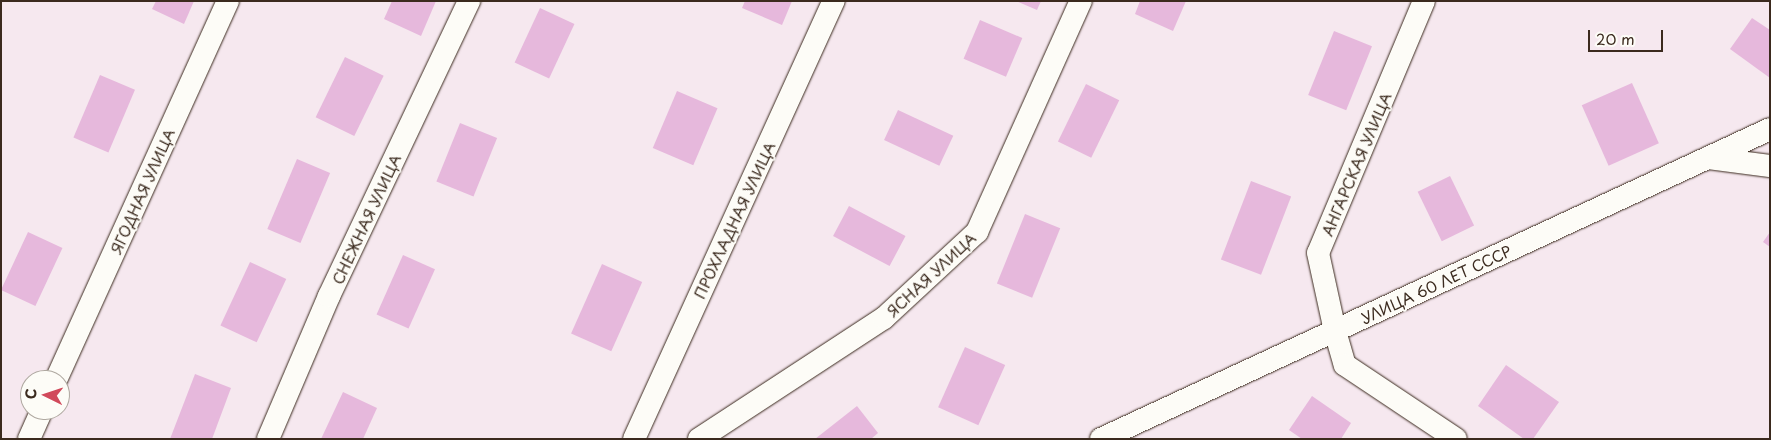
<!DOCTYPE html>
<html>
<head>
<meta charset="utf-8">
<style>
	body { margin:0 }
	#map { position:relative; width:1771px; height:440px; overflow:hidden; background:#f6e8ef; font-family:"Playpen Sans",sans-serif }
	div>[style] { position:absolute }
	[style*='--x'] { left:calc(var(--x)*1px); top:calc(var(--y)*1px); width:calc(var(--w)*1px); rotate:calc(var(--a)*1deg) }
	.building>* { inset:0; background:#e6b8dc; transform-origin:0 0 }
	.roads { filter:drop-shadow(0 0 1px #3b2a1e) drop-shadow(0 0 1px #3b2a1e) }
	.street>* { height:22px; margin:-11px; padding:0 11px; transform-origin:11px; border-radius:11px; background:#fdfcf7 }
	span { translate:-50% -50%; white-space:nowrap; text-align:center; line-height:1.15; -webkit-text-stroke:4px #fdfcf7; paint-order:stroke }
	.street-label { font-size:15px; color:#3b2a1e }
	.frame { position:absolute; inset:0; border:2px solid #3b2a1e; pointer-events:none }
	.north { position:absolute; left:20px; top:370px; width:50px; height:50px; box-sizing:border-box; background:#fdfcf7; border:1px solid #afa8a0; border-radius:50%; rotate:274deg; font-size:14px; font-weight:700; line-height:20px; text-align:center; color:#3b2a1e }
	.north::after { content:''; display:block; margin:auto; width:18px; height:22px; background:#d1495b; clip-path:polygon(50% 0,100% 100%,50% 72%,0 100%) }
	.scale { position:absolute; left:1588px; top:30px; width:75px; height:22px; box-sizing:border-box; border:2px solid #3b2a1e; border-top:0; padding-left:6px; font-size:15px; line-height:18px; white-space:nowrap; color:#3b2a1e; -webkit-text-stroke:4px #fdfcf7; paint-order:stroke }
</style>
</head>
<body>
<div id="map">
	<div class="building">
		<div style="clip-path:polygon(156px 1px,194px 1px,184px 24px,152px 9px)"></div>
		<div style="clip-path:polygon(392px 1px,436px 1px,421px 36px,384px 19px)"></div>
		<div style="clip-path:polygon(745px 1px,792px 1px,782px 25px,742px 8px)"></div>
		<div style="clip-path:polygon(1016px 1px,1041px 1px,1037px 10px)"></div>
		<div style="clip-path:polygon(1140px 1px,1186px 1px,1173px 31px,1135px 14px)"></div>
		<div style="left:540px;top:8px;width:38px;height:60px;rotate:25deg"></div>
		<div style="clip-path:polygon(1752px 18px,1770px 30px,1770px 78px,1730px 49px)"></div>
		<div style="left:980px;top:20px;width:46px;height:42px;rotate:23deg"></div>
		<div style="left:1334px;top:31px;width:41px;height:69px;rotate:22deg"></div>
		<div style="left:345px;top:57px;width:43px;height:67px;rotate:26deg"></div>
		<div style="left:100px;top:75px;width:38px;height:68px;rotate:23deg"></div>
		<div style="left:1632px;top:83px;width:66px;height:55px;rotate:66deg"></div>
		<div style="left:1086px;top:84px;width:37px;height:64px;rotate:26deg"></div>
		<div style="left:677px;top:91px;width:44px;height:62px;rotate:23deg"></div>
		<div style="left:898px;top:110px;width:61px;height:33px;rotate:25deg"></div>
		<div style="left:460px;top:123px;width:40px;height:63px;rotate:22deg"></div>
		<div style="left:297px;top:159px;width:36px;height:76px;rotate:23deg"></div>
		<div style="left:1450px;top:176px;width:55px;height:36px;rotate:64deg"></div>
		<div style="left:1251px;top:181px;width:43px;height:84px;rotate:21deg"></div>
		<div style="left:849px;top:206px;width:64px;height:34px;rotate:28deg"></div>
		<div style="left:1025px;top:214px;width:38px;height:75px;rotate:22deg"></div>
		<div style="left:28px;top:232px;width:38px;height:64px;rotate:25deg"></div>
		<div style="clip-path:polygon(1770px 232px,1770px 247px,1763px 242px)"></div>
		<div style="left:403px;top:255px;width:35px;height:65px;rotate:24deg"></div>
		<div style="left:250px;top:262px;width:40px;height:70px;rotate:25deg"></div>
		<div style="left:602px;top:264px;width:44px;height:76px;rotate:24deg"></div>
		<div style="left:965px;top:347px;width:44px;height:66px;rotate:24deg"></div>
		<div style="clip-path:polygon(1506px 365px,1559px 402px,1533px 439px,1524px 439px,1478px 406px)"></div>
		<div style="clip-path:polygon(195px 374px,231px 388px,212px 439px,170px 439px)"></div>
		<div style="clip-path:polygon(343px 392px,377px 408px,363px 439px,321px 439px)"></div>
		<div style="clip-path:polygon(1312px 396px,1351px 423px,1341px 439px,1302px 439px,1289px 430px)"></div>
		<div style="clip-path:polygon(857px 406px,878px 433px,871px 439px,815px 439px)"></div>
	</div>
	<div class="roads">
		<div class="street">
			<div style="--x:1424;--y:1;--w:273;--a:112.8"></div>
			<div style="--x:1318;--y:253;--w:80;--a:77.7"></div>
			<div style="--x:1335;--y:331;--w:35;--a:74"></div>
			<div style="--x:1345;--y:365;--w:133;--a:33.7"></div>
			<div style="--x:1708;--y:158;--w:63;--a:7.4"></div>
			<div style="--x:56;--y:380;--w:416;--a:-65.6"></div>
			<div style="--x:29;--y:439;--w:32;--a:-66"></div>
			<div style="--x:268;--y:439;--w:155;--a:-66.9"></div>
			<div style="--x:329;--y:296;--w:327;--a:-64.6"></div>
			<div style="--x:634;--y:439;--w:482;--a:-65.5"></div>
			<div style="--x:699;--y:439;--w:221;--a:-33.2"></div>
			<div style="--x:884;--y:318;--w:127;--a:-42.8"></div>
			<div style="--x:977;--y:232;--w:253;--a:-65.8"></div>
			<div style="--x:1101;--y:439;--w:737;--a:-24.86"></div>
		</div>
	</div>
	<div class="street-label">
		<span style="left:1356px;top:164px;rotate:-67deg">АНГАРСКАЯ УЛИЦА</span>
		<span style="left:142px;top:191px;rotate:-66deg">ЯГОДНАЯ УЛИЦА</span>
		<span style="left:366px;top:219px;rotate:-65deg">СНЕЖНАЯ УЛИЦА</span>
		<span style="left:734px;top:220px;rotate:-65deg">ПРОХЛАДНАЯ УЛИЦА</span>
		<span style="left:931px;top:274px;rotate:-43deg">ЯСНАЯ УЛИЦА</span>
		<span style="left:1436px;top:284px;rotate:-25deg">УЛИЦА 60 ЛЕТ СССР</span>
	</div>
	<div class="frame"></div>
	<div class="north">С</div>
	<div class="scale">20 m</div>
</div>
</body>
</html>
